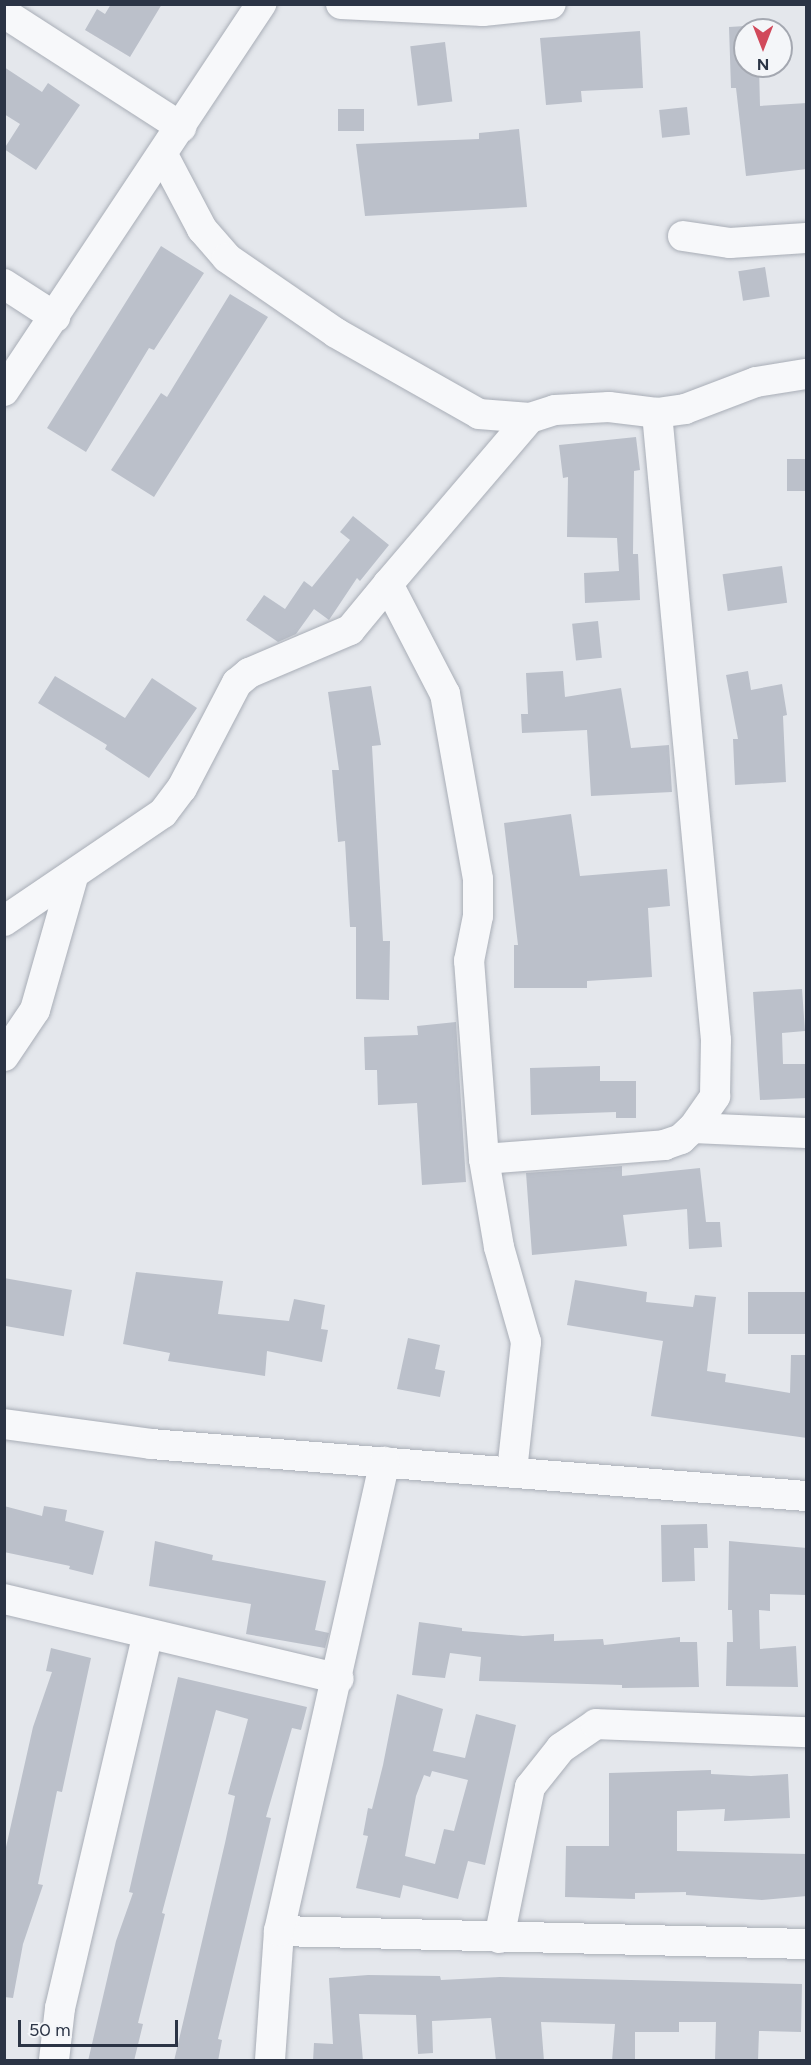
<!DOCTYPE html>
<html>
<head>
<meta charset="utf-8">
<style>
	body { margin:0 }
	#map { position:relative; width:811px; height:2065px; overflow:hidden; background:#e4e7ec; font-family:Figtree,sans-serif }
	div>[style] { position:absolute }
	[style*='--x'] { left:calc(var(--x)*1px); top:calc(var(--y)*1px); width:calc(var(--w)*1px); rotate:calc(var(--a)*1deg) }
	.building>* { inset:0; background:#bbc0ca; transform-origin:0 0 }
	.roads { filter:drop-shadow(0 0 2px #a9aeb7) drop-shadow(0 0 2px #a9aeb7) }
	.minor>* { height:30px; margin:-15px; padding:0 15px; transform-origin:15px; border-radius:15px; background:#f7f8fa }
	span { translate:-50% -50%; white-space:nowrap; text-align:center; line-height:1.15; -webkit-text-stroke:6px #f4f6f9; paint-order:stroke }
	.frame { position:absolute; inset:0; border:6px solid #2b3445; pointer-events:none }
	.north { position:absolute; left:733px; top:18px; width:60px; height:60px; box-sizing:border-box; background:#f4f6f9; border:2px solid #a4a8b1; border-radius:50%; rotate:180deg; font-size:16px; font-weight:700; line-height:24px; text-align:center; color:#2b3445 }
	.north::after { content:''; display:block; margin:auto; width:21px; height:27px; background:#d1495b; clip-path:polygon(50% 0,100% 100%,50% 72%,0 100%) }
	.scale { position:absolute; left:18px; top:2020px; width:160px; height:27px; box-sizing:border-box; border:3px solid #2b3445; border-top:0; padding-left:8px; font-size:18px; line-height:21px; white-space:nowrap; color:#2b3445; -webkit-text-stroke:4px #f4f6f9; paint-order:stroke }
</style>
</head>
<body>
<div id="map">
	<div class="building">
		<div style="clip-path:polygon(111px 4px,162px 4px,130px 57px,85px 30px,97px 9px,105px 14px)"></div>
		<div style="clip-path:polygon(745px 26px,745px 66px,759px 66px,760px 106px,807px 103px,807px 169px,746px 176px,736px 88px,731px 88px,729px 27px)"></div>
		<div style="clip-path:polygon(640px 31px,643px 88px,581px 91px,582px 102px,546px 105px,540px 38px)"></div>
		<div style="left:445px;top:42px;width:60px;height:35px;rotate:83deg"></div>
		<div style="clip-path:polygon(4px 67px,42px 92px,48px 83px,80px 105px,36px 170px,4px 149px,20px 124px,4px 114px)"></div>
		<div style="left:687px;top:107px;width:28px;height:28px;rotate:84deg"></div>
		<div style="left:338px;top:109px;width:26px;height:22px"></div>
		<div style="clip-path:polygon(519px 129px,527px 207px,365px 216px,356px 144px,479px 139px,479px 133px)"></div>
		<div style="clip-path:polygon(161px 246px,204px 273px,154px 350px,149px 348px,86px 452px,47px 428px)"></div>
		<div style="left:765px;top:267px;width:30px;height:27px;rotate:81deg"></div>
		<div style="clip-path:polygon(230px 294px,268px 317px,154px 497px,111px 470px,161px 393px,167px 397px)"></div>
		<div style="clip-path:polygon(636px 437px,640px 470px,634px 471px,633px 554px,638px 554px,640px 600px,585px 603px,584px 573px,619px 571px,617px 538px,567px 537px,568px 477px,563px 478px,559px 445px)"></div>
		<div style="left:807px;top:459px;width:32px;height:20px;rotate:90deg"></div>
		<div style="clip-path:polygon(353px 516px,389px 545px,360px 581px,357px 578px,329px 620px,314px 609px,296px 634px,278px 642px,246px 620px,264px 595px,285px 609px,304px 581px,312px 587px,350px 540px,340px 532px)"></div>
		<div style="left:782px;top:566px;width:37px;height:60px;rotate:82deg"></div>
		<div style="left:598px;top:621px;width:37px;height:26px;rotate:84deg"></div>
		<div style="clip-path:polygon(563px 671px,565px 697px,621px 688px,631px 748px,669px 745px,672px 792px,591px 796px,587px 730px,522px 733px,521px 714px,528px 714px,526px 673px)"></div>
		<div style="clip-path:polygon(748px 671px,751px 690px,782px 684px,787px 715px,783px 716px,786px 782px,735px 785px,733px 739px,738px 739px,726px 675px)"></div>
		<div style="clip-path:polygon(55px 676px,125px 718px,152px 678px,197px 708px,149px 778px,105px 749px,107px 745px,38px 703px)"></div>
		<div style="clip-path:polygon(371px 686px,381px 745px,372px 746px,383px 941px,390px 941px,389px 1000px,356px 999px,356px 927px,350px 927px,345px 841px,338px 842px,332px 770px,339px 770px,328px 692px)"></div>
		<div style="clip-path:polygon(571px 814px,580px 876px,667px 869px,670px 906px,648px 908px,652px 977px,587px 981px,587px 988px,514px 988px,514px 945px,518px 945px,504px 823px)"></div>
		<div style="clip-path:polygon(802px 989px,805px 1031px,782px 1033px,783px 1064px,807px 1064px,807px 1098px,760px 1100px,753px 992px)"></div>
		<div style="clip-path:polygon(456px 1022px,466px 1182px,422px 1185px,417px 1103px,378px 1105px,377px 1070px,365px 1070px,364px 1037px,418px 1035px,417px 1026px)"></div>
		<div style="clip-path:polygon(600px 1066px,600px 1081px,636px 1081px,636px 1118px,616px 1118px,616px 1112px,531px 1115px,530px 1068px)"></div>
		<div style="clip-path:polygon(622px 1166px,622px 1176px,700px 1168px,706px 1222px,720px 1222px,722px 1247px,689px 1249px,687px 1209px,623px 1215px,627px 1246px,532px 1255px,526px 1173px)"></div>
		<div style="clip-path:polygon(136px 1272px,223px 1281px,218px 1314px,289px 1321px,294px 1299px,325px 1305px,321px 1329px,328px 1330px,322px 1362px,267px 1351px,265px 1376px,168px 1361px,170px 1353px,123px 1344px)"></div>
		<div style="left:4px;top:1278px;width:69px;height:47px;rotate:10deg"></div>
		<div style="clip-path:polygon(575px 1280px,647px 1292px,646px 1302px,693px 1307px,695px 1295px,716px 1297px,707px 1371px,726px 1374px,725px 1382px,790px 1393px,791px 1355px,807px 1355px,807px 1438px,651px 1416px,663px 1341px,567px 1325px)"></div>
		<div style="left:807px;top:1292px;width:42px;height:59px;rotate:90deg"></div>
		<div style="clip-path:polygon(408px 1338px,440px 1345px,435px 1369px,445px 1371px,440px 1397px,397px 1389px)"></div>
		<div style="clip-path:polygon(4px 1506px,42px 1516px,44px 1506px,67px 1510px,65px 1521px,104px 1531px,93px 1575px,69px 1569px,70px 1566px,4px 1552px)"></div>
		<div style="clip-path:polygon(707px 1524px,708px 1548px,694px 1548px,695px 1581px,662px 1582px,661px 1525px)"></div>
		<div style="clip-path:polygon(155px 1541px,213px 1555px,212px 1560px,326px 1581px,315px 1630px,329px 1633px,325px 1648px,246px 1634px,251px 1604px,149px 1586px)"></div>
		<div style="clip-path:polygon(729px 1541px,807px 1548px,807px 1595px,770px 1594px,770px 1611px,759px 1610px,760px 1649px,796px 1646px,798px 1687px,726px 1686px,727px 1642px,733px 1642px,732px 1610px,728px 1610px)"></div>
		<div style="clip-path:polygon(419px 1622px,462px 1628px,462px 1631px,523px 1636px,554px 1634px,554px 1641px,603px 1639px,604px 1645px,680px 1637px,680px 1642px,697px 1642px,699px 1687px,622px 1688px,622px 1685px,479px 1681px,481px 1657px,450px 1653px,445px 1678px,412px 1675px)"></div>
		<div style="clip-path:polygon(51px 1648px,91px 1658px,62px 1792px,57px 1791px,38px 1884px,43px 1885px,23px 1944px,13px 1998px,4px 1997px,4px 1856px,33px 1727px,52px 1672px,46px 1671px)"></div>
		<div style="clip-path:polygon(178px 1677px,307px 1707px,301px 1730px,292px 1728px,266px 1817px,271px 1818px,218px 2039px,222px 2040px,218px 2061px,174px 2061px,225px 1843px,235px 1796px,228px 1794px,248px 1719px,216px 1710px,162px 1913px,165px 1914px,138px 2023px,143px 2024px,134px 2061px,88px 2061px,116px 1941px,133px 1893px,129px 1892px)"></div>
		<div style="clip-path:polygon(evenodd,397px 1694px,443px 1709px,433px 1751px,465px 1758px,476px 1714px,516px 1725px,485px 1865px,468px 1861px,458px 1899px,403px 1885px,400px 1898px,356px 1888px,368px 1836px,363px 1835px,368px 1808px,372px 1809px,383px 1765px,397px 1694px,432px 1771px,468px 1780px,454px 1831px,444px 1829px,435px 1864px,405px 1856px,416px 1796px,424px 1775px,430px 1777px,432px 1771px)"></div>
		<div style="clip-path:polygon(711px 1770px,711px 1774px,751px 1776px,788px 1774px,790px 1818px,724px 1821px,725px 1809px,677px 1811px,677px 1851px,807px 1854px,807px 1896px,762px 1900px,686px 1895px,686px 1892px,635px 1893px,635px 1899px,565px 1897px,566px 1846px,609px 1846px,609px 1773px)"></div>
		<div style="clip-path:polygon(368px 1975px,440px 1976px,441px 1980px,500px 1977px,802px 1984px,801px 2032px,759px 2031px,758px 2061px,715px 2061px,716px 2022px,679px 2022px,679px 2032px,635px 2032px,635px 2061px,612px 2061px,615px 2024px,541px 2022px,544px 2061px,496px 2061px,491px 2018px,432px 2021px,433px 2053px,418px 2054px,416px 2015px,359px 2014px,363px 2061px,313px 2061px,314px 2043px,333px 2044px,329px 1978px)"></div>
	</div>
	<div class="roads">
		<div class="minor">
			<div style="--x:341;--y:4;--w:142;--a:2.8"></div>
			<div style="--x:483;--y:11;--w:68;--a:-5.9"></div>
			<div style="--x:4;--y:13;--w:211;--a:32.8"></div>
			<div style="--x:163;--y:155;--w:84;--a:62.2"></div>
			<div style="--x:202;--y:229;--w:38;--a:49"></div>
			<div style="--x:227;--y:258;--w:132;--a:34.5"></div>
			<div style="--x:336;--y:333;--w:164;--a:29.5"></div>
			<div style="--x:479;--y:414;--w:51;--a:4.5"></div>
			<div style="--x:530;--y:418;--w:26;--a:-18"></div>
			<div style="--x:555;--y:410;--w:54;--a:-3.2"></div>
			<div style="--x:609;--y:407;--w:48;--a:7.1"></div>
			<div style="--x:657;--y:413;--w:28;--a:-8"></div>
			<div style="--x:685;--y:409;--w:76;--a:-20.8"></div>
			<div style="--x:756;--y:382;--w:51;--a:-9.1"></div>
			<div style="--x:683;--y:236;--w:48;--a:8.5"></div>
			<div style="--x:730;--y:243;--w:76;--a:-3.8"></div>
			<div style="--x:4;--y:284;--w:61;--a:32.9"></div>
			<div style="--x:4;--y:391;--w:465;--a:-56.4"></div>
			<div style="--x:4;--y:921;--w:192;--a:-34.2"></div>
			<div style="--x:163;--y:813;--w:31;--a:-53"></div>
			<div style="--x:182;--y:788;--w:119;--a:-62.4"></div>
			<div style="--x:237;--y:683;--w:16;--a:-40"></div>
			<div style="--x:249;--y:673;--w:110;--a:-23.1"></div>
			<div style="--x:350;--y:630;--w:60;--a:-50.4"></div>
			<div style="--x:4;--y:1056;--w:55;--a:-56"></div>
			<div style="--x:35;--y:1010;--w:138;--a:-74.1"></div>
			<div style="--x:693;--y:1128;--w:113;--a:2.5"></div>
			<div style="--x:484;--y:1159;--w:181;--a:-4.4"></div>
			<div style="--x:664;--y:1145;--w:18;--a:-19"></div>
			<div style="--x:681;--y:1139;--w:16;--a:-43"></div>
			<div style="--x:693;--y:1128;--w:39;--a:-55"></div>
			<div style="--x:715;--y:1096;--w:56;--a:-89"></div>
			<div style="--x:716;--y:1040;--w:630;--a:-95.38"></div>
			<div style="--x:4;--y:1424;--w:148;--a:7.7"></div>
			<div style="--x:151;--y:1444;--w:657;--a:4.54"></div>
			<div style="--x:512;--y:1471;--w:130;--a:-83.8"></div>
			<div style="--x:526;--y:1342;--w:99;--a:-105.9"></div>
			<div style="--x:499;--y:1247;--w:89;--a:-99.7"></div>
			<div style="--x:484;--y:1159;--w:199;--a:-94.3"></div>
			<div style="--x:469;--y:961;--w:46;--a:-78.7"></div>
			<div style="--x:478;--y:916;--w:37;--a:-90"></div>
			<div style="--x:478;--y:879;--w:188;--a:-100.1"></div>
			<div style="--x:445;--y:694;--w:124;--a:-117.4"></div>
			<div style="--x:388;--y:584;--w:218;--a:-49.5"></div>
			<div style="--x:4;--y:1599;--w:344;--a:13.4"></div>
			<div style="--x:279;--y:1931;--w:527;--a:1.41"></div>
			<div style="--x:499;--y:1938;--w:154;--a:-78.4"></div>
			<div style="--x:530;--y:1787;--w:50;--a:-51.5"></div>
			<div style="--x:561;--y:1748;--w:42;--a:-34.4"></div>
			<div style="--x:596;--y:1724;--w:210;--a:2.2"></div>
			<div style="--x:54;--y:2060;--w:52;--a:-83.4"></div>
			<div style="--x:60;--y:2008;--w:384;--a:-76.8"></div>
			<div style="--x:270;--y:2060;--w:129;--a:-86"></div>
			<div style="--x:279;--y:1931;--w:481;--a:-77.3"></div>
		</div>
	</div>
	<div class="frame"></div>
	<div class="north">N</div>
	<div class="scale">50 m</div>
</div>
</body>
</html>
